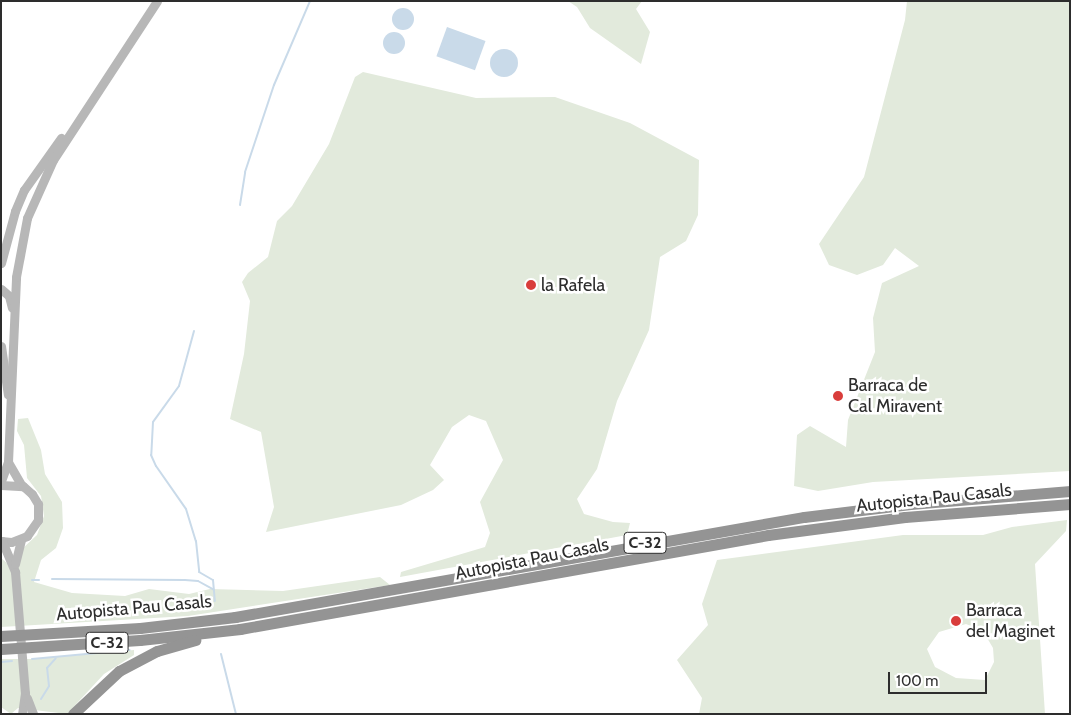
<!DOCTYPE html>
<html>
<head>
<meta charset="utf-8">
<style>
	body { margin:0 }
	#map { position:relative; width:1071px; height:715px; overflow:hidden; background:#fff; font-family:Cabin,sans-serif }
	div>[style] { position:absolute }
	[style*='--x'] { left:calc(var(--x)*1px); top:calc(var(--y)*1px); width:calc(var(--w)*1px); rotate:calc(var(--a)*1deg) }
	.green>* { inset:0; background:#e2eadc }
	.water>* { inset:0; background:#c9dae9; transform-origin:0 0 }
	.round { border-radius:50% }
	.stream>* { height:2px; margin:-1px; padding:0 1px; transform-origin:1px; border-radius:1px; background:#c9dae9 }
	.secondary>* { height:9px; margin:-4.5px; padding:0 4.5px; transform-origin:4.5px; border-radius:4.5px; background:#b7b7b7 }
	.motorway>* { height:11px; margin:-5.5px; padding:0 5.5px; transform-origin:5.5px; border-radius:5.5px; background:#949494 }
	.dots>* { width:14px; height:14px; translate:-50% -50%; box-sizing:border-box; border:2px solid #fff; border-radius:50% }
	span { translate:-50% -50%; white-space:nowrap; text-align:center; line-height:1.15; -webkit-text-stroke:5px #fff; paint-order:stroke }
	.shield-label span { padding:1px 4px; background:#fff; border:1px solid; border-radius:4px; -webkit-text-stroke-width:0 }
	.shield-label { font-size:16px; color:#2d2d2d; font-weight:700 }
	.poi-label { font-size:18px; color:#2d2d2d }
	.left { translate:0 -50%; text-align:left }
	.street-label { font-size:18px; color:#2d2d2d }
	.frame { position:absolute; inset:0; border:2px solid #2d2d2d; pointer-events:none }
	.scale { position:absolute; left:888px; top:672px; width:99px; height:22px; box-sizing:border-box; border:2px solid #2d2d2d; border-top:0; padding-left:6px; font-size:15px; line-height:18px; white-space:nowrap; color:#2d2d2d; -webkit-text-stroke:4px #fff; paint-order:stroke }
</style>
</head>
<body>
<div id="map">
	<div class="green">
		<div style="clip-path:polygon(568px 1px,642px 1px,636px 9px,650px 32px,641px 64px,590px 28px,577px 7px)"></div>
		<div style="clip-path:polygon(907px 1px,1070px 1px,1070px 471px,873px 482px,818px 491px,794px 486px,797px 435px,810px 426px,846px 447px,848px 420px,875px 352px,873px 318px,882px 283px,919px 266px,895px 248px,883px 265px,857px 275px,829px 265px,819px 244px,864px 177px,905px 20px)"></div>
		<div style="clip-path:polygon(363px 72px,476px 98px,555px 97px,630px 123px,699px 160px,698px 215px,686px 241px,660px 257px,649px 330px,617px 401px,597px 469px,577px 499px,584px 514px,613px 522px,630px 523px,627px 535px,400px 577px,401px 572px,485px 547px,490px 533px,480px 502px,503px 460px,486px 421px,469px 415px,452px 427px,430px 465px,444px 480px,433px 490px,401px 505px,266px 532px,274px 507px,261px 432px,230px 419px,244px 354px,250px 301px,242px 282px,248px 273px,268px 257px,277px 221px,292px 206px,329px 144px,355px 77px)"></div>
		<div style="clip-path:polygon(28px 418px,41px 450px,45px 474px,62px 502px,63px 528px,56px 548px,41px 560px,34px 582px,72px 593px,125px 596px,149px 589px,189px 594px,210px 589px,283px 591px,380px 577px,390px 585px,188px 616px,1px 627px,1px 558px,7px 563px,37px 535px,44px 516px,41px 496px,27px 478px,24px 445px,17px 431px,18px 419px)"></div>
		<div style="clip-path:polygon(evenodd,1067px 520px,1066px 531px,1035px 564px,1045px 714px,699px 714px,702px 698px,677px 660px,708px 625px,702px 604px,717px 560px,903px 535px,983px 535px,1012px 527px,1067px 520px,966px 624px,983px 631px,993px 648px,994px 662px,985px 680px,956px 678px,935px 667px,927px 649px,939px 632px,966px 624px)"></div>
		<div style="clip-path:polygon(134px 650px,134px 655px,104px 674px,67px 714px,18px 708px,11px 714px,1px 707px,1px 659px,36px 659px)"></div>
	</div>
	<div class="water">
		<div class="round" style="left:392px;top:8px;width:22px;height:22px"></div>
		<div style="left:447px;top:27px;width:41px;height:31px;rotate:20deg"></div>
		<div class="round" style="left:383px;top:32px;width:22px;height:22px"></div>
		<div class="round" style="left:490px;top:49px;width:28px;height:28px"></div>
	</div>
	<div class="stream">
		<div style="--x:240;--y:205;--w:33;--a:-81"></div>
		<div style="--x:245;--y:172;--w:92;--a:-71.6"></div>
		<div style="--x:274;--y:85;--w:91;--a:-66.8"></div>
		<div style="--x:194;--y:331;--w:57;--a:105.3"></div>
		<div style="--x:179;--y:386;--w:44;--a:125.8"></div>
		<div style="--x:153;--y:422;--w:33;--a:93"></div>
		<div style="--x:151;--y:455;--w:12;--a:66"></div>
		<div style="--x:156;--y:466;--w:52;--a:55.1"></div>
		<div style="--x:186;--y:509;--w:34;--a:73"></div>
		<div style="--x:196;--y:541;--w:31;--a:84"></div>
		<div style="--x:199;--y:572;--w:16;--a:30"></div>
		<div style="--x:213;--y:580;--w:21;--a:85"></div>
		<div style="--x:52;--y:579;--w:133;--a:0.4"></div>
		<div style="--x:185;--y:580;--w:13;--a:4"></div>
		<div style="--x:198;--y:581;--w:18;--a:29"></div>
		<div style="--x:32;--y:580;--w:7;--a:0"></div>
		<div style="--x:221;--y:654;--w:62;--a:76"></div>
		<div style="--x:32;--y:659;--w:98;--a:-5.2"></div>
		<div style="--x:1;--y:662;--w:11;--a:-5"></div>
		<div style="--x:41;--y:699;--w:15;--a:-58"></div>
		<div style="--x:49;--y:686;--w:18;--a:-96"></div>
		<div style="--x:47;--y:668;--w:13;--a:-48"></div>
	</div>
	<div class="secondary">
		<div style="--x:1;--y:263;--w:54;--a:-74.9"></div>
		<div style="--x:15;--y:211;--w:23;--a:-67"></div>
		<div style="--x:24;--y:190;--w:64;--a:-54.6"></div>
		<div style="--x:1;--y:289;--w:11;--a:41"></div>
		<div style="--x:9;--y:296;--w:12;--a:76"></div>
		<div style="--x:1;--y:346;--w:49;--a:81.9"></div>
		<div style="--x:8;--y:462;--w:28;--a:60"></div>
		<div style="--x:1;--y:481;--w:20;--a:-70"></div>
		<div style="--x:8;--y:462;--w:185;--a:-87.5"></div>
		<div style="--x:16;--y:277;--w:60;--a:-79.4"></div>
		<div style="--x:27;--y:218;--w:64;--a:-65.9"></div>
		<div style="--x:53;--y:160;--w:190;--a:-56.8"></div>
		<div style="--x:1;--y:485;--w:22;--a:3"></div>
		<div style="--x:23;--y:486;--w:12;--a:42"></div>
		<div style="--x:32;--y:494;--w:12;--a:59"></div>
		<div style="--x:38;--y:504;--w:16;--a:90"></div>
		<div style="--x:38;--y:520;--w:19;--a:125"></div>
		<div style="--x:27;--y:536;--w:17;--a:159"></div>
		<div style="--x:11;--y:542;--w:10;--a:-174"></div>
		<div style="--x:2;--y:541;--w:34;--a:67"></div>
		<div style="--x:15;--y:572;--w:121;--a:85.3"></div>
		<div style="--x:25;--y:693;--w:21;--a:98"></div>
		<div style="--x:15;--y:564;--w:25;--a:-76"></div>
		<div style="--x:27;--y:698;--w:17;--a:69"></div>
	</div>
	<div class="motorway">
		<div style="--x:1;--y:636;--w:139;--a:-3.3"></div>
		<div style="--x:140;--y:628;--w:96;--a:-6.6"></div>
		<div style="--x:235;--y:617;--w:578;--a:-9.97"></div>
		<div style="--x:804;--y:517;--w:107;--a:-7"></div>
		<div style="--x:910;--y:504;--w:161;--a:-4.6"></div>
		<div style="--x:1;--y:649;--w:139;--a:-3.7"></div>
		<div style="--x:140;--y:640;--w:101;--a:-6.3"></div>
		<div style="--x:240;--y:629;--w:536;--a:-10.09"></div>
		<div style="--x:768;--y:535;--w:138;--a:-7.5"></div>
		<div style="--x:905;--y:517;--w:166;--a:-4.5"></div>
		<div style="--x:73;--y:714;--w:63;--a:-43.1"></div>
		<div style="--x:119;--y:671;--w:43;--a:-27.8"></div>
		<div style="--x:157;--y:651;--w:40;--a:-16"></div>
	</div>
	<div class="dots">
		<div style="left:531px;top:285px;background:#d93d3b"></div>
		<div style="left:838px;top:396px;background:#d93d3b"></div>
		<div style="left:956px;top:621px;background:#d93d3b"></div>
	</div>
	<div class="shield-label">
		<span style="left:645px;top:543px">C-32</span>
		<span style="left:107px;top:643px">C-32</span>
	</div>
	<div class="poi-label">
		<span class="left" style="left:541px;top:285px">la Rafela</span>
		<span class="left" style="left:848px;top:396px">Barraca de<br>Cal Miravent</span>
		<span class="left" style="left:966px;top:621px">Barraca<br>del Maginet</span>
	</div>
	<div class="street-label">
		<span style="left:934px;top:498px;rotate:-6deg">Autopista Pau Casals</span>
		<span style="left:532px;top:559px;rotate:-11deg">Autopista Pau Casals</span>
		<span style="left:134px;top:608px;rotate:-5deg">Autopista Pau Casals</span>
	</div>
	<div class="frame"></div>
	<div class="scale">100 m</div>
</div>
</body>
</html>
